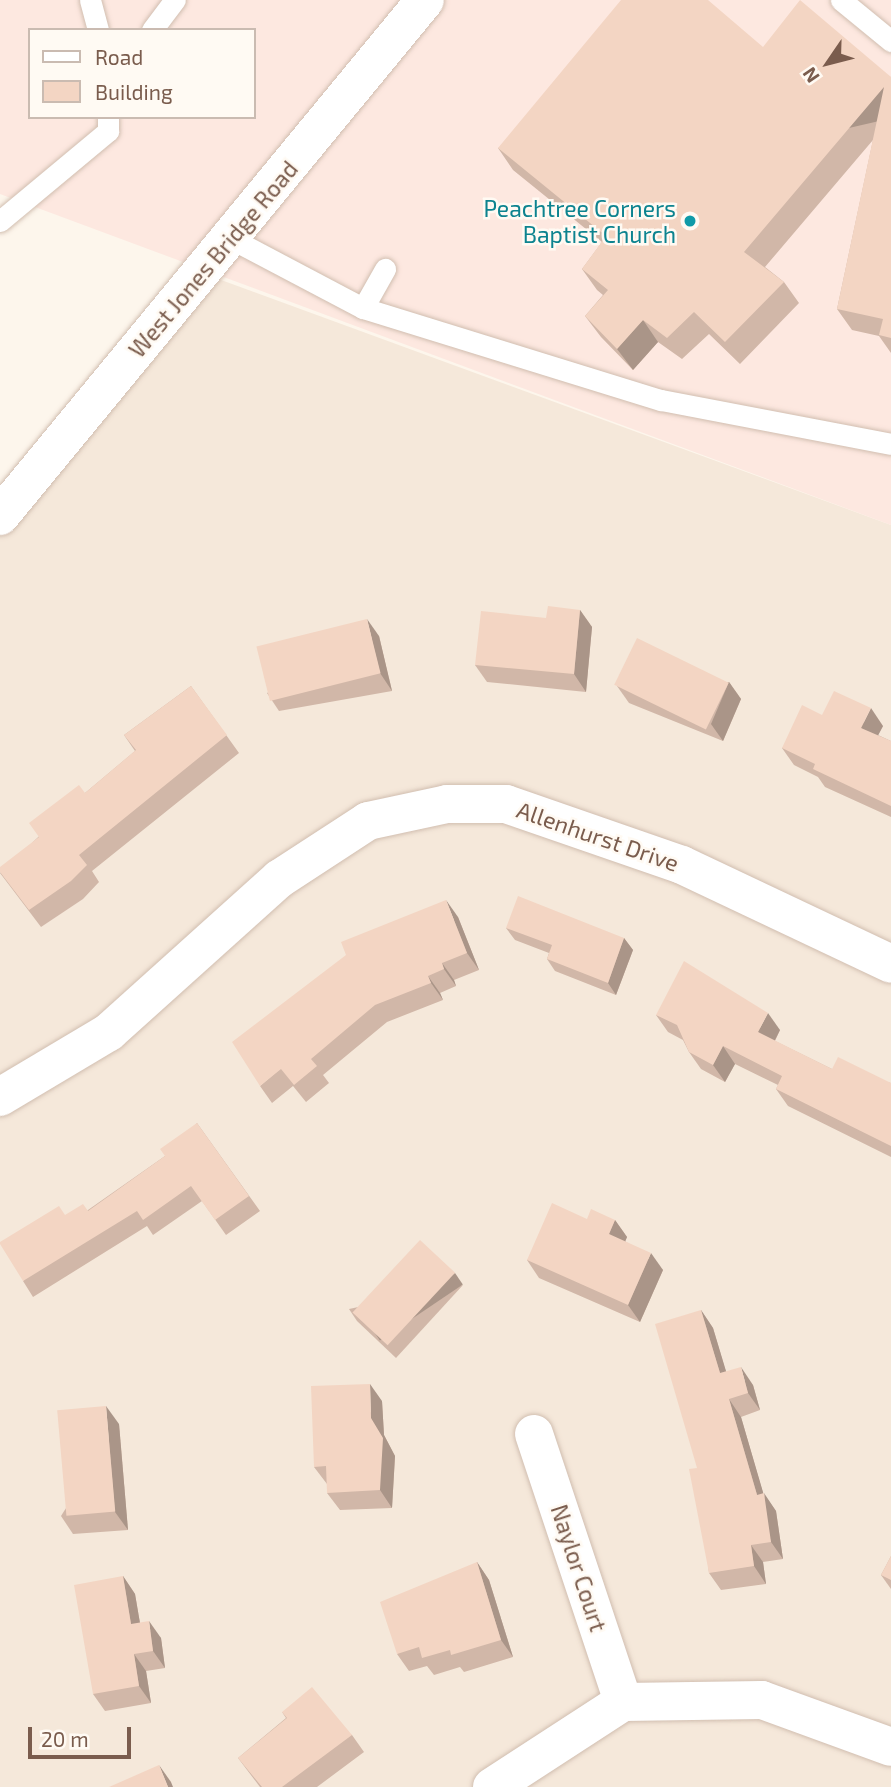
<!DOCTYPE html>
<html>
<head>
<meta charset="utf-8">
<style>
	body { margin:0 }
	#map { position:relative; width:891px; height:1787px; overflow:hidden; background:#fdf6ec; font-family:"Exo 2",sans-serif }
	div>[style] { position:absolute }
	[style*='--x'] { left:calc(var(--x)*1px); top:calc(var(--y)*1px); width:calc(var(--w)*1px); rotate:calc(var(--a)*1deg) }
	.residential>* { inset:0; background:#f5e8da }
	.commercial>* { inset:0; background:#fde8e0 }
	.roads { filter:drop-shadow(0 0 2px #d1beb0) drop-shadow(0 0 2px #d1beb0) }
	.lane>* { height:21px; margin:-10.5px; padding:0 10.5px; transform-origin:10.5px; border-radius:10.5px; background:#fff }
	.street>* { height:38px; margin:-19px; padding:0 19px; transform-origin:19px; border-radius:19px; background:#fff }
	.secondary>* { height:38px; margin:-19px; padding:0 19px; transform-origin:19px; border-radius:19px; background:#fff }
	.wall>* { inset:0; background:#d1b7a8 }
	.shaded-wall>* { inset:0; background:#aa9588; transform-origin:0 0 }
	.building>* { inset:0; background:#f3d5c3; transform-origin:0 0 }
	.dots>* { width:19px; height:19px; translate:-50% -50%; box-sizing:border-box; border:4px solid #fffaf3; border-radius:50% }
	span { translate:-50% -50%; white-space:nowrap; text-align:center; line-height:1.15; -webkit-text-stroke:5px #fffaf3; paint-order:stroke }
	.culture-label { font-size:23px; color:#0d838f }
	.right { translate:-100% -50%; text-align:right }
	.street-label { font-size:23px; color:#7a5c4d }
	.legend { position:absolute; left:28px; top:28px; width:228px; height:91px; box-sizing:border-box; background:#fffaf3; border:2px solid #cabbb1; margin:0; padding:9px 12px; list-style:none; font-size:21px; color:#7a5c4d }
	.legend li { display:flex; align-items:center; gap:14px; height:35px }
	.legend b { width:35px; border:2px solid #cabbb1 }
	.north { position:absolute; left:793px; top:28px; width:70px; height:70px; -webkit-text-stroke:5px #fffaf3; paint-order:stroke; rotate:235deg; font-size:19px; font-weight:700; line-height:28px; text-align:center; color:#7a5c4d }
	.north::after { content:''; display:block; margin:auto; width:24px; height:32px; background:#7a5c4d; clip-path:polygon(50% 0,100% 100%,50% 72%,0 100%) }
	.scale { position:absolute; left:28px; top:1727px; width:103px; height:32px; box-sizing:border-box; border:4px solid #7a5c4d; border-top:0; padding-left:9px; font-size:21px; line-height:24px; white-space:nowrap; color:#7a5c4d; -webkit-text-stroke:5px #fffaf3; paint-order:stroke }
</style>
</head>
<body>
<div id="map">
	<div class="residential">
		<div style="clip-path:polygon(202px 273px,891px 525px,891px 1787px,0 1787px,0 516px)"></div>
	</div>
	<div class="commercial">
		<div style="clip-path:polygon(evenodd,0 0,891px 0,891px 525px,0 194px,0 0,30px 30px,254px 30px,254px 117px,30px 117px,30px 30px)"></div>
	</div>
	<div class="roads">
		<div class="lane">
			<div style="--x:90;--y:0;--w:31;--a:75"></div>
			<div style="--x:841;--y:0;--w:65;--a:39.4"></div>
			<div style="--x:152;--y:30;--w:38;--a:-53"></div>
			<div style="--x:0;--y:221;--w:141;--a:-39.8"></div>
			<div style="--x:108;--y:131;--w:14;--a:-90"></div>
			<div style="--x:232;--y:239;--w:148;--a:27.8"></div>
			<div style="--x:363;--y:308;--w:312;--a:17.2"></div>
			<div style="--x:661;--y:400;--w:234;--a:10.8"></div>
			<div style="--x:363;--y:308;--w:45;--a:-60.6"></div>
		</div>
		<div class="street">
			<div style="--x:0;--y:1097;--w:127;--a:-30.8"></div>
			<div style="--x:109;--y:1032;--w:229;--a:-42"></div>
			<div style="--x:279;--y:879;--w:106;--a:-33.1"></div>
			<div style="--x:368;--y:821;--w:81;--a:-12.1"></div>
			<div style="--x:447;--y:804;--w:59;--a:0"></div>
			<div style="--x:506;--y:804;--w:186;--a:19.1"></div>
			<div style="--x:682;--y:865;--w:231;--a:25.3"></div>
			<div style="--x:534;--y:1434;--w:282;--a:71.6"></div>
			<div style="--x:492;--y:1787;--w:156;--a:-33"></div>
			<div style="--x:623;--y:1702;--w:139;--a:-0.8"></div>
			<div style="--x:762;--y:1700;--w:137;--a:20"></div>
		</div>
		<div class="secondary">
			<div style="--x:0;--y:516;--w:668;--a:-50.52"></div>
		</div>
	</div>
	<div class="wall">
		<div style="clip-path:polygon(763px 47px,891px 77px,891px 353px,879px 336px,852px 330px,837px 309px,873px 140px,765px 267px,784px 282px,799px 303px,740px 364px,709px 334px,682px 359px,658px 342px,633px 370px,601px 337px,585px 316px,603px 295px,597px 290px,582px 269px,602px 242px,513px 170px,498px 148px)"></div>
		<div style="clip-path:polygon(580px 610px,592px 627px,586px 692px,487px 682px,475px 665px,546px 618px)"></div>
		<div style="clip-path:polygon(379px 636px,392px 691px,279px 711px,267px 693px)"></div>
		<div style="clip-path:polygon(729px 682px,741px 699px,723px 741px,629px 703px,617px 686px)"></div>
		<div style="clip-path:polygon(191px 686px,239px 753px,92px 871px,99px 882px,83px 899px,41px 927px,0 873px,85px 793px,135px 751px,124px 735px)"></div>
		<div style="clip-path:polygon(822px 715px,883px 726px,878px 735px,891px 741px,891px 817px,825px 787px,818px 777px,794px 765px,782px 748px)"></div>
		<div style="clip-path:polygon(458px 917px,479px 970px,454px 980px,456px 986px,440px 993px,443px 1000px,387px 1022px,323px 1075px,329px 1083px,306px 1102px,293px 1086px,272px 1103px,260px 1086px)"></div>
		<div style="clip-path:polygon(506px 928px,624px 938px,633px 950px,616px 995px,555px 971px,547px 959px,549px 953px,515px 940px)"></div>
		<div style="clip-path:polygon(656px 1015px,780px 1030px,775px 1041px,832px 1069px,891px 1083px,891px 1157px,788px 1106px,776px 1089px,778px 1085px,735px 1064px,725px 1082px,701px 1069px,689px 1052px,683px 1040px,668px 1032px)"></div>
		<div style="clip-path:polygon(197px 1123px,260px 1211px,226px 1235px,202px 1201px,153px 1235px,147px 1226px,33px 1297px,23px 1281px,88px 1210px,165px 1156px)"></div>
		<div style="clip-path:polygon(587px 1219px,615px 1220px,627px 1237px,625px 1241px,663px 1270px,640px 1322px,539px 1278px,527px 1260px)"></div>
		<div style="clip-path:polygon(463px 1285px,396px 1358px,357px 1321px,349px 1309px)"></div>
		<div style="clip-path:polygon(701px 1310px,713px 1328px,726px 1372px,753px 1385px,760px 1410px,741px 1417px,763px 1493px,776px 1511px,783px 1559px,763px 1562px,766px 1584px,721px 1590px,709px 1573px,697px 1468px)"></div>
		<div style="clip-path:polygon(382px 1401px,384px 1435px,395px 1456px,392px 1508px,340px 1510px,327px 1493px,327px 1484px,314px 1467px)"></div>
		<div style="clip-path:polygon(119px 1424px,128px 1530px,73px 1534px,61px 1516px)"></div>
		<div style="clip-path:polygon(891px 1556px,891px 1589px,881px 1575px)"></div>
		<div style="clip-path:polygon(477px 1562px,489px 1580px,513px 1657px,464px 1672px,460px 1667px,434px 1675px,427px 1666px,409px 1671px,397px 1654px)"></div>
		<div style="clip-path:polygon(123px 1576px,135px 1594px,140px 1623px,161px 1638px,165px 1668px,146px 1671px,151px 1703px,105px 1711px,93px 1694px)"></div>
		<div style="clip-path:polygon(282px 1712px,352px 1735px,364px 1752px,317px 1787px,260px 1787px,238px 1758px,286px 1718px)"></div>
	</div>
	<div class="shaded-wall">
		<div style="left:884px;top:87px;width:32px;height:216px;rotate:77deg"></div>
		<div style="clip-path:polygon(643px 320px,658px 342px,633px 370px,617px 349px)"></div>
		<div style="clip-path:polygon(580px 610px,592px 627px,586px 692px,574px 674px)"></div>
		<div style="clip-path:polygon(367px 619px,379px 636px,392px 691px,380px 673px)"></div>
		<div style="clip-path:polygon(729px 682px,741px 699px,723px 741px,711px 724px)"></div>
		<div style="clip-path:polygon(871px 708px,883px 726px,873px 745px,861px 728px)"></div>
		<div style="clip-path:polygon(446px 900px,458px 917px,479px 970px,467px 953px)"></div>
		<div style="clip-path:polygon(624px 938px,633px 950px,616px 995px,608px 983px)"></div>
		<div style="clip-path:polygon(442px 963px,454px 980px,456px 986px,444px 969px)"></div>
		<div style="clip-path:polygon(428px 976px,440px 993px,443px 1000px,431px 983px)"></div>
		<div style="clip-path:polygon(768px 1013px,780px 1030px,770px 1050px,758px 1032px)"></div>
		<div style="clip-path:polygon(723px 1046px,735px 1064px,725px 1082px,713px 1065px)"></div>
		<div style="clip-path:polygon(615px 1220px,627px 1237px,621px 1252px,609px 1234px)"></div>
		<div style="clip-path:polygon(651px 1253px,663px 1270px,640px 1322px,628px 1305px)"></div>
		<div style="left:455px;top:1273px;width:14px;height:100px;rotate:56deg"></div>
		<div style="clip-path:polygon(701px 1310px,713px 1328px,732px 1391px,720px 1373px)"></div>
		<div style="clip-path:polygon(741px 1367px,753px 1385px,760px 1410px,748px 1393px)"></div>
		<div style="clip-path:polygon(370px 1384px,382px 1401px,384px 1435px,395px 1456px,392px 1508px,380px 1490px,371px 1418px)"></div>
		<div style="clip-path:polygon(729px 1399px,741px 1417px,765px 1499px,764px 1493px,776px 1511px,783px 1559px,771px 1542px)"></div>
		<div style="clip-path:polygon(106px 1406px,119px 1424px,128px 1530px,115px 1512px)"></div>
		<div style="clip-path:polygon(751px 1545px,763px 1562px,766px 1584px,754px 1566px)"></div>
		<div style="clip-path:polygon(477px 1562px,489px 1580px,513px 1657px,501px 1640px)"></div>
		<div style="clip-path:polygon(123px 1576px,135px 1594px,143px 1641px,131px 1624px)"></div>
		<div style="clip-path:polygon(149px 1621px,161px 1638px,165px 1668px,153px 1651px)"></div>
		<div style="clip-path:polygon(134px 1654px,146px 1671px,151px 1703px,139px 1686px)"></div>
		<div style="clip-path:polygon(159px 1765px,171px 1782px,173px 1787px,168px 1787px)"></div>
	</div>
	<div class="building">
		<div style="clip-path:polygon(621px 0,708px 0,763px 47px,800px 0,891px 77px,891px 338px,879px 335px,883px 319px,837px 309px,884px 87px,744px 252px,784px 282px,725px 342px,694px 312px,667px 338px,643px 320px,617px 349px,585px 316px,608px 290px,582px 269px,606px 236px,498px 148px)"></div>
		<div style="clip-path:polygon(548px 606px,580px 610px,574px 674px,475px 665px,481px 611px,546px 618px)"></div>
		<div style="left:367px;top:619px;width:56px;height:114px;rotate:76deg"></div>
		<div style="left:637px;top:638px;width:102px;height:52px;rotate:26deg"></div>
		<div style="clip-path:polygon(191px 686px,227px 735px,79px 855px,87px 865px,71px 881px,29px 910px,0 872px,0 867px,39px 837px,29px 823px,79px 785px,85px 793px,136px 750px,124px 735px)"></div>
		<div style="clip-path:polygon(834px 691px,871px 708px,861px 728px,891px 741px,891px 806px,813px 769px,815px 764px,782px 748px,802px 705px,822px 715px)"></div>
		<div style="clip-path:polygon(518px 896px,624px 938px,608px 983px,547px 959px,552px 945px,506px 928px)"></div>
		<div style="clip-path:polygon(446px 900px,467px 953px,442px 963px,444px 969px,428px 976px,431px 983px,375px 1005px,311px 1059px,317px 1066px,294px 1085px,281px 1069px,260px 1086px,232px 1042px,346px 955px,341px 942px)"></div>
		<div style="clip-path:polygon(684px 961px,768px 1013px,758px 1032px,832px 1069px,838px 1057px,891px 1083px,891px 1146px,776px 1089px,782px 1076px,723px 1046px,713px 1065px,689px 1052px,677px 1025px,656px 1015px)"></div>
		<div style="clip-path:polygon(197px 1123px,249px 1196px,215px 1220px,191px 1186px,143px 1220px,137px 1211px,23px 1281px,0 1244px,0 1242px,59px 1206px,65px 1215px,83px 1204px,88px 1211px,165px 1156px,160px 1149px)"></div>
		<div style="clip-path:polygon(552px 1203px,587px 1219px,591px 1209px,615px 1220px,609px 1234px,651px 1253px,628px 1305px,527px 1260px)"></div>
		<div style="left:420px;top:1240px;width:48px;height:99px;rotate:43deg"></div>
		<div style="clip-path:polygon(701px 1310px,720px 1373px,741px 1367px,748px 1393px,729px 1399px,757px 1495px,764px 1493px,771px 1542px,751px 1545px,754px 1566px,709px 1573px,689px 1469px,697px 1468px,655px 1324px)"></div>
		<div style="clip-path:polygon(370px 1384px,371px 1418px,383px 1438px,380px 1490px,327px 1493px,326px 1466px,314px 1467px,311px 1386px)"></div>
		<div style="left:106px;top:1406px;width:106px;height:49px;rotate:85deg"></div>
		<div style="clip-path:polygon(891px 1556px,891px 1580px,881px 1575px)"></div>
		<div style="clip-path:polygon(477px 1562px,501px 1640px,451px 1655px,450px 1650px,422px 1658px,419px 1647px,397px 1654px,380px 1602px)"></div>
		<div style="clip-path:polygon(123px 1576px,131px 1624px,149px 1621px,153px 1651px,134px 1654px,139px 1686px,93px 1694px,74px 1585px)"></div>
		<div style="clip-path:polygon(312px 1687px,352px 1735px,282px 1787px,262px 1787px,238px 1758px,287px 1718px,282px 1712px)"></div>
		<div style="clip-path:polygon(159px 1765px,168px 1787px,109px 1787px)"></div>
	</div>
	<div class="dots">
		<div style="left:690px;top:221px;background:#0f9aa8"></div>
	</div>
	<div class="culture-label">
		<span class="right" style="left:676px;top:221px">Peachtree Corners<br>Baptist Church</span>
	</div>
	<div class="street-label">
		<span style="left:213px;top:259px;rotate:-50deg">West Jones Bridge Road</span>
		<span style="left:598px;top:836px;rotate:19deg">Allenhurst Drive</span>
		<span style="left:579px;top:1568px;rotate:72deg">Naylor Court</span>
	</div>
	<ul class="legend">
	<li><b style="height:9px;background:#fff"></b>Road</li>
	<li><b style="height:19px;background:#f3d5c3"></b>Building</li>
	</ul>
	<div class="north">N</div>
	<div class="scale">20 m</div>
</div>
</body>
</html>
